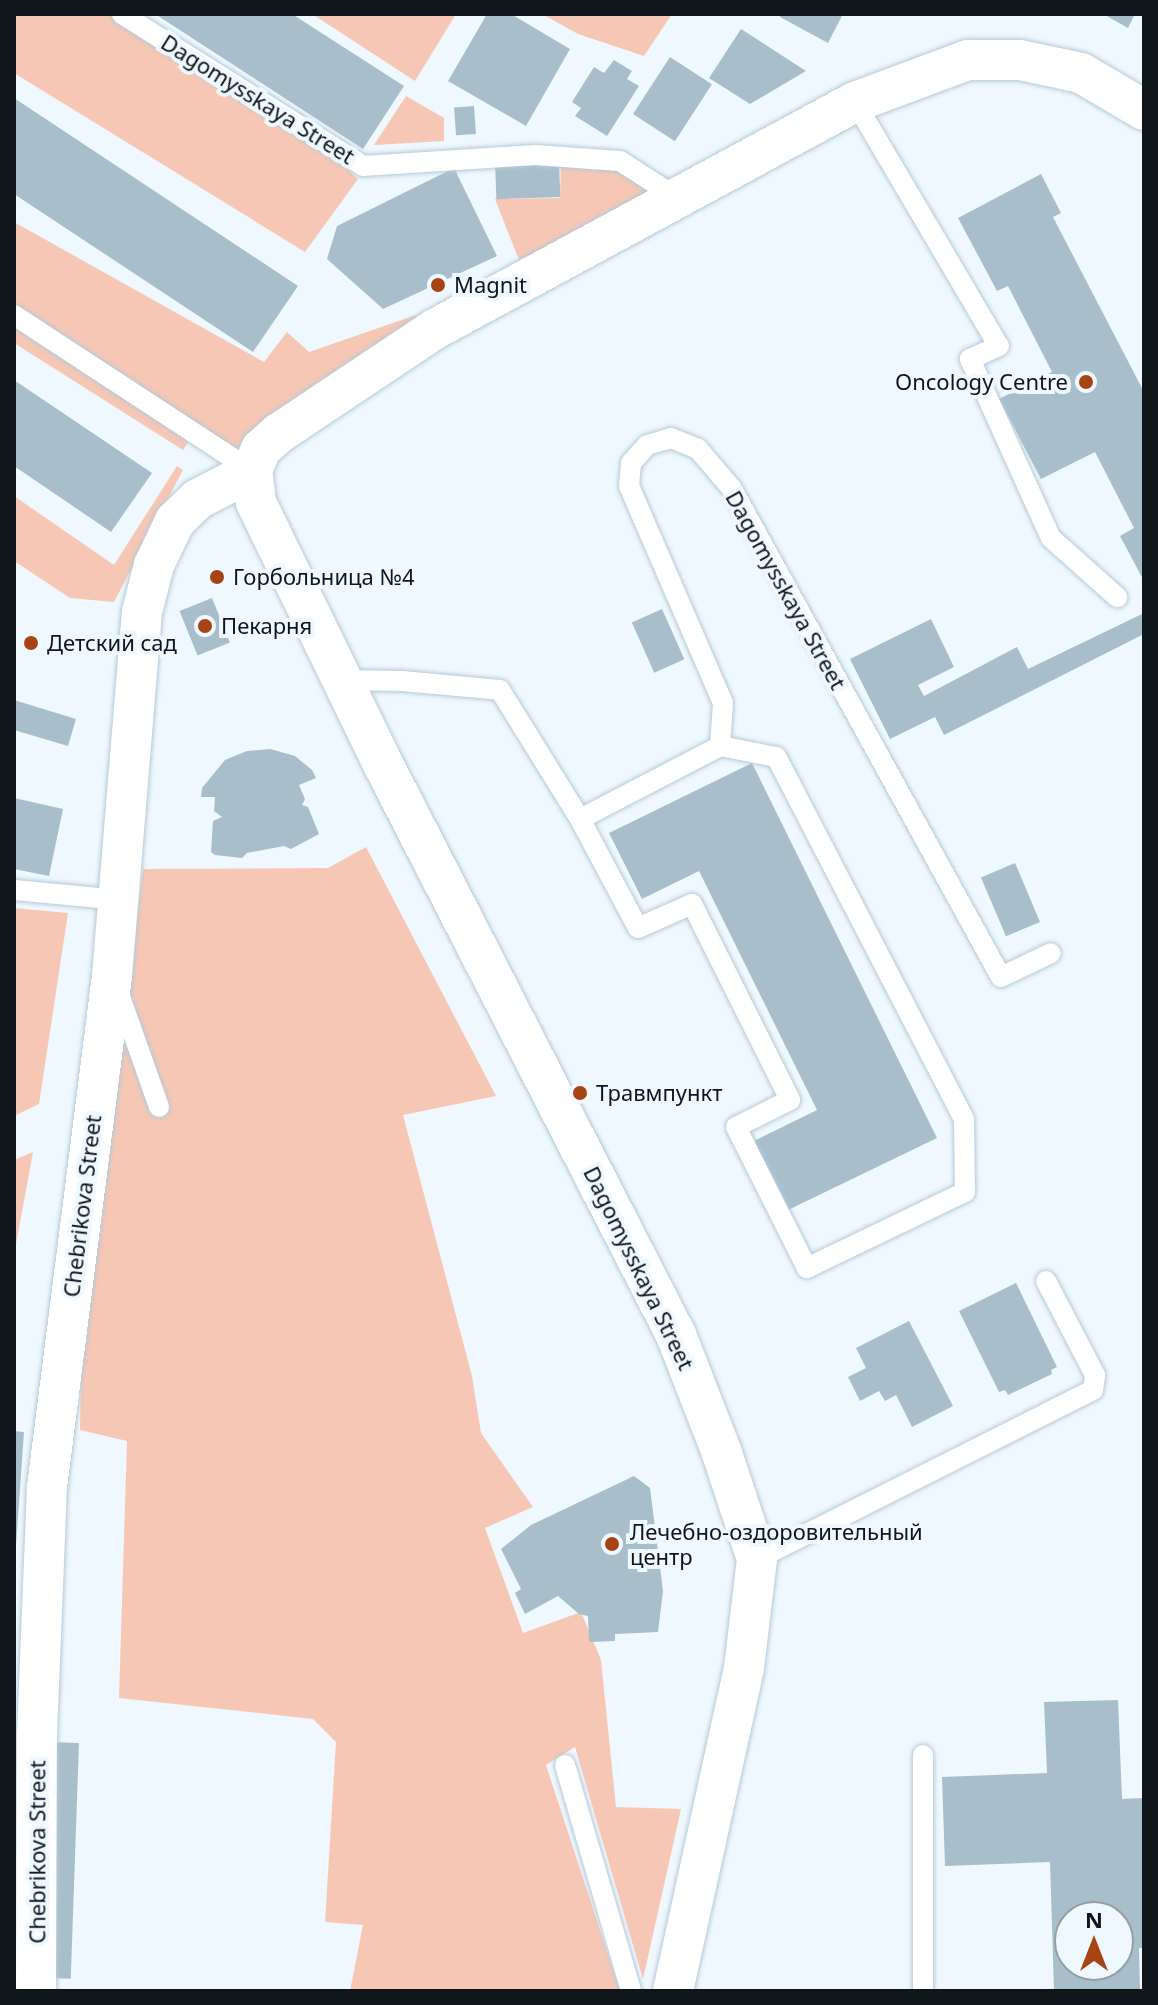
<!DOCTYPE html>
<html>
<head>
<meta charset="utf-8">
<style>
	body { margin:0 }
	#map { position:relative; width:1158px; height:2005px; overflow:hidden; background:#eff8fe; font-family:"Noto Sans",sans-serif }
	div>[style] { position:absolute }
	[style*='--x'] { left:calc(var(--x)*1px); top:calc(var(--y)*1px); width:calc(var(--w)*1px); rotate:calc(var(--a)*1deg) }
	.green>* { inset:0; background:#f7c7b5 }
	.building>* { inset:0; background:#a9becb; transform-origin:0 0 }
	.roads { filter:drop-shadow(0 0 2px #b5cad8) drop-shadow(0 0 2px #b5cad8) }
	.lane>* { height:20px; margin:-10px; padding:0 10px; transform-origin:10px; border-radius:10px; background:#fff }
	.street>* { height:40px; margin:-20px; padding:0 20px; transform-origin:20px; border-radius:20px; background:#fff }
	.dots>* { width:22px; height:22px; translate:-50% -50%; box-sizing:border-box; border:4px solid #eff8fe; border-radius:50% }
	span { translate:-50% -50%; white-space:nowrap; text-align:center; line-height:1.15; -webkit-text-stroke:8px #eff8fe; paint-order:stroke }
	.street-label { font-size:22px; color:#0e161a }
	.poi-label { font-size:22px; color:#0e161a }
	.left { translate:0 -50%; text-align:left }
	.right { translate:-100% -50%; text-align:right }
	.frame { position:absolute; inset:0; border:16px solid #0e161a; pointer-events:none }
	.north { position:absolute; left:1054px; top:1901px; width:80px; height:80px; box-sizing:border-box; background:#eff8fe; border:2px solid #959ea3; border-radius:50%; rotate:0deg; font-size:22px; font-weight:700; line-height:32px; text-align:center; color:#0e161a }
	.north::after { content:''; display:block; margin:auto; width:28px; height:36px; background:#a84413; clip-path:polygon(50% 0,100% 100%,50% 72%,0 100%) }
</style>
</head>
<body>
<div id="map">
	<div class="green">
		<div style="clip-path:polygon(14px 14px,116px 14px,319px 144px,358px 179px,305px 252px,14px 73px)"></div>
		<div style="clip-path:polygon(312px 14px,456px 14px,415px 81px)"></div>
		<div style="clip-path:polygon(542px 14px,672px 14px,644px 56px,578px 34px)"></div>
		<div style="clip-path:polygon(406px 96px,444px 118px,444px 141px,374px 145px)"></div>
		<div style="clip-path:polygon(561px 161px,619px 165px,686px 208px,530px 288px,495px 199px,560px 198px)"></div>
		<div style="clip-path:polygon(14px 222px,264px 362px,287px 332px,309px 352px,416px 315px,427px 328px,228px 454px,14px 314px)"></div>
		<div style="clip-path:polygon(14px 323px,191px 438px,183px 450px,14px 343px)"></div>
		<div style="clip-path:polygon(177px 466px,183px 470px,114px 602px,70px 598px,14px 561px,14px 496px,114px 565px)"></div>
		<div style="clip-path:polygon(366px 847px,496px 1096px,403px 1115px,472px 1376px,481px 1433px,533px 1507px,485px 1528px,523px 1633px,581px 1612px,601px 1660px,616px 1807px,681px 1809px,643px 1979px,575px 1747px,546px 1765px,620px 1991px,350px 1991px,363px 1925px,325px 1922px,336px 1742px,313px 1719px,119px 1698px,127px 1441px,80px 1430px,81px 1368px,143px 869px,328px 868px)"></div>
		<div style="clip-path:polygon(14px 908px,68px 913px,39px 1104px,14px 1116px)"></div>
		<div style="clip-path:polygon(33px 1152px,14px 1255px,14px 1160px)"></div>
	</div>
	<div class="building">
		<div style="clip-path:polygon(155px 14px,292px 14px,404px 86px,363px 149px)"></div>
		<div style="clip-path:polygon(487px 14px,511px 14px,570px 49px,526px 126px,448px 81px)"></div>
		<div style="clip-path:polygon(781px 14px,843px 14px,828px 43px,780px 17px)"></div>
		<div style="clip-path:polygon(1103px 14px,1135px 14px,1128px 28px)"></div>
		<div style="clip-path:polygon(741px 29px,806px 71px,750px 104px,709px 78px)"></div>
		<div style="left:670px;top:57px;width:50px;height:68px;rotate:33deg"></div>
		<div style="clip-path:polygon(614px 60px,632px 71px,627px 79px,639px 86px,607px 136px,575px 116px,581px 108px,572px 102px,594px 67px,604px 73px)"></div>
		<div style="clip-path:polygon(14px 98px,298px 286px,253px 352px,14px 194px)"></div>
		<div style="left:474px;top:106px;width:28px;height:20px;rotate:86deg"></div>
		<div style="left:559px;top:160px;width:37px;height:64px;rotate:88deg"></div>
		<div style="clip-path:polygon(454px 168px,497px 256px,383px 309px,327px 259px,337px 226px)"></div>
		<div style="clip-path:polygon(1041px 174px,1061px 213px,1053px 217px,1144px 392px,1144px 581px,1120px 536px,1134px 528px,1095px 452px,1041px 479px,999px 399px,1052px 372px,1008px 286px,997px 291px,958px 218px)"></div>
		<div style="clip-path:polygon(14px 380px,152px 473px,111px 532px,14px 466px)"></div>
		<div style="left:212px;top:598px;width:48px;height:35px;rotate:68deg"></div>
		<div style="left:662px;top:609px;width:55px;height:33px;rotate:66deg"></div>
		<div style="clip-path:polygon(1144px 613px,1144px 634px,944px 735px,935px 717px,890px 739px,850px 659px,931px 619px,954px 667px,918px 685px,924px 696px,1017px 647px,1028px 669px)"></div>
		<div style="clip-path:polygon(14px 700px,76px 719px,68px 746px,14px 730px)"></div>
		<div style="clip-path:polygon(270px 749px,295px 756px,312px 770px,316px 778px,299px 785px,305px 799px,302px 805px,308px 807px,319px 834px,291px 849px,284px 846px,247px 853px,242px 858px,215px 855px,211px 852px,213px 821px,222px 817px,214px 811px,215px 797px,201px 797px,202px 788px,225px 760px,247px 751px)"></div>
		<div style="clip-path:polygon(752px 763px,937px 1138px,788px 1210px,754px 1141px,817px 1110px,699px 871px,642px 899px,609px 833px)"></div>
		<div style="clip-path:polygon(14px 798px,63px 809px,49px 876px,14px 869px)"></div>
		<div style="left:1015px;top:863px;width:64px;height:37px;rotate:67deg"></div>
		<div style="clip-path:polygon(1016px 1283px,1057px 1367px,1051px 1370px,1052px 1374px,1008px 1395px,1005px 1390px,999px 1392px,959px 1311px)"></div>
		<div style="clip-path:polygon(909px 1321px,953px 1406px,912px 1427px,896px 1395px,885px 1401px,879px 1391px,860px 1401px,848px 1377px,866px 1368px,856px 1348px)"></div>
		<div style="clip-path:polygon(14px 1431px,24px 1432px,16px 1546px,14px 1546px)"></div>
		<div style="clip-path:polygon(634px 1476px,650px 1488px,663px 1591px,658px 1632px,615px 1634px,615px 1641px,589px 1642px,588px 1616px,579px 1614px,558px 1596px,525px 1614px,515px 1593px,521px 1589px,501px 1549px,531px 1525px)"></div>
		<div style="clip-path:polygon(evenodd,1118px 1700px,1122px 1799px,1144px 1798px,1144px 1948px,1139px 1948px,1140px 1991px,1054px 1991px,1050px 1862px,945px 1866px,942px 1777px,1047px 1773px,1044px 1702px,1118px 1700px,1070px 1917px,1118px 1917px,1118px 1965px,1070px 1965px,1070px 1917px)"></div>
		<div style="left:50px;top:1742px;width:29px;height:236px;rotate:2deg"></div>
	</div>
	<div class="roads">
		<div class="lane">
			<div style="--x:122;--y:14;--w:285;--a:32.2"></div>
			<div style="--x:363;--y:166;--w:172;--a:-3.7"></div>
			<div style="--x:535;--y:155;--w:85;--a:4"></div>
			<div style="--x:620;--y:161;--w:67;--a:32.7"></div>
			<div style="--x:855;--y:102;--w:283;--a:59.5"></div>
			<div style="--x:999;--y:346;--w:32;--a:156"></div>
			<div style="--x:970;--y:359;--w:196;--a:65.7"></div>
			<div style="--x:1051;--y:538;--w:89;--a:41.8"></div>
			<div style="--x:14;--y:315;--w:285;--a:33.2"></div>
			<div style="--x:343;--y:680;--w:59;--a:1"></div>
			<div style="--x:402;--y:681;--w:98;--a:5.2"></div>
			<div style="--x:500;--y:690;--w:152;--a:58.2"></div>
			<div style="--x:580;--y:819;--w:123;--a:62"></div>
			<div style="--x:638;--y:928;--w:59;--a:-24"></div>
			<div style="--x:692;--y:904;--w:219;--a:63.4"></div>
			<div style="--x:790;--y:1100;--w:60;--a:153.4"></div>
			<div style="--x:736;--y:1127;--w:158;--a:63.3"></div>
			<div style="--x:807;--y:1268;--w:175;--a:-25.7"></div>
			<div style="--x:965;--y:1192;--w:73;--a:-90.8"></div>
			<div style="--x:964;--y:1119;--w:408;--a:-117.4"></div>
			<div style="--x:776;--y:757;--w:57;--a:-168.9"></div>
			<div style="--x:580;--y:819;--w:158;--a:-27.5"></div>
			<div style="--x:720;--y:746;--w:43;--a:-86"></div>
			<div style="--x:723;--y:703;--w:236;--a:-113.4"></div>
			<div style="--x:629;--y:486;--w:23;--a:-85"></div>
			<div style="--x:631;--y:463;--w:24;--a:-48"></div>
			<div style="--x:647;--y:445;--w:25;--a:-16"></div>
			<div style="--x:671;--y:438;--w:29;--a:22"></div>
			<div style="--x:698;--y:449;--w:52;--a:49.6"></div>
			<div style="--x:732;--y:489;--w:557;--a:61.14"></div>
			<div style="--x:1001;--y:977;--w:55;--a:-25.6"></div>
			<div style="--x:14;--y:890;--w:105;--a:5.4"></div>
			<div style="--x:118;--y:991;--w:123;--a:70.5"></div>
			<div style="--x:757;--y:1559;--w:376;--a:-26.7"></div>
			<div style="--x:1093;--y:1390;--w:15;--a:-82"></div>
			<div style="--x:1095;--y:1375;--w:106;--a:-117.5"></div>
			<div style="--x:923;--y:1755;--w:236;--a:90"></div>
			<div style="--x:565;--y:1765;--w:235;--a:73.7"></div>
		</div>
		<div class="street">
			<div style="--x:36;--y:1991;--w:256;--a:-89.8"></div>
			<div style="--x:37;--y:1735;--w:248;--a:-87.7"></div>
			<div style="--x:47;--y:1487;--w:515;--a:-82.75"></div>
			<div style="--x:112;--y:976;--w:365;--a:-85.3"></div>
			<div style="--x:142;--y:612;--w:49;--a:-75.7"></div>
			<div style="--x:154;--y:565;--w:49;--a:-64.5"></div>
			<div style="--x:175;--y:521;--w:32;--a:-44"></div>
			<div style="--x:198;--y:499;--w:61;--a:-27.4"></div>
			<div style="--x:673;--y:1991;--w:331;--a:-77.6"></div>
			<div style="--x:744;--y:1668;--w:110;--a:-83.2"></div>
			<div style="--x:757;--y:1559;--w:112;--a:-108.3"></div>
			<div style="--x:722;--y:1453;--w:127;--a:-111.3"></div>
			<div style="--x:676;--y:1335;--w:646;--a:-117.16"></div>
			<div style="--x:381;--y:760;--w:287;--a:-115.9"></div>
			<div style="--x:256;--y:502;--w:31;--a:-97"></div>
			<div style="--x:252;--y:471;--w:24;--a:-68"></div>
			<div style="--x:261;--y:449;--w:24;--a:-42"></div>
			<div style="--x:279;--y:433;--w:187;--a:-33.7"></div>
			<div style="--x:435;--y:329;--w:477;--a:-28.4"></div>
			<div style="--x:855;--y:102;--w:121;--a:-20.4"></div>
			<div style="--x:968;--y:60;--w:52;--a:0"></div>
			<div style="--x:1020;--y:60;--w:62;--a:12"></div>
			<div style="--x:1081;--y:73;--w:73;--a:30.4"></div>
		</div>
	</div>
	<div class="dots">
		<div style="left:438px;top:285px;background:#a84413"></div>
		<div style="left:1086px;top:382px;background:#a84413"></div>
		<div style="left:217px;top:577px;background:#a84413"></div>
		<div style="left:205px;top:626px;background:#a84413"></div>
		<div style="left:31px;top:643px;background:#a84413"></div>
		<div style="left:580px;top:1093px;background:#a84413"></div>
		<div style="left:612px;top:1544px;background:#a84413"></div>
	</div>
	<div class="street-label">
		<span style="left:258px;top:99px;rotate:32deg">Dagomysskaya Street</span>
		<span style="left:786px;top:590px;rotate:61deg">Dagomysskaya Street</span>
		<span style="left:82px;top:1206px;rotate:-83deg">Chebrikova Street</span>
		<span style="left:639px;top:1268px;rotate:64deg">Dagomysskaya Street</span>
		<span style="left:37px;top:1852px;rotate:-90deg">Chebrikova Street</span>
	</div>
	<div class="poi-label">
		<span class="left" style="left:454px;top:285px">Magnit</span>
		<span class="right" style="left:1068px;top:382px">Oncology Centre</span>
		<span class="left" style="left:233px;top:577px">Горбольница №4</span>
		<span class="left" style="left:221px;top:626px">Пекарня</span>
		<span class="left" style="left:47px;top:643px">Детский сад</span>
		<span class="left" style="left:596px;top:1093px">Травмпункт</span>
		<span class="left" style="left:630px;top:1544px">Лечебно-оздоровительный<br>центр</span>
	</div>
	<div class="frame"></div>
	<div class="north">N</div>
</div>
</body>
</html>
